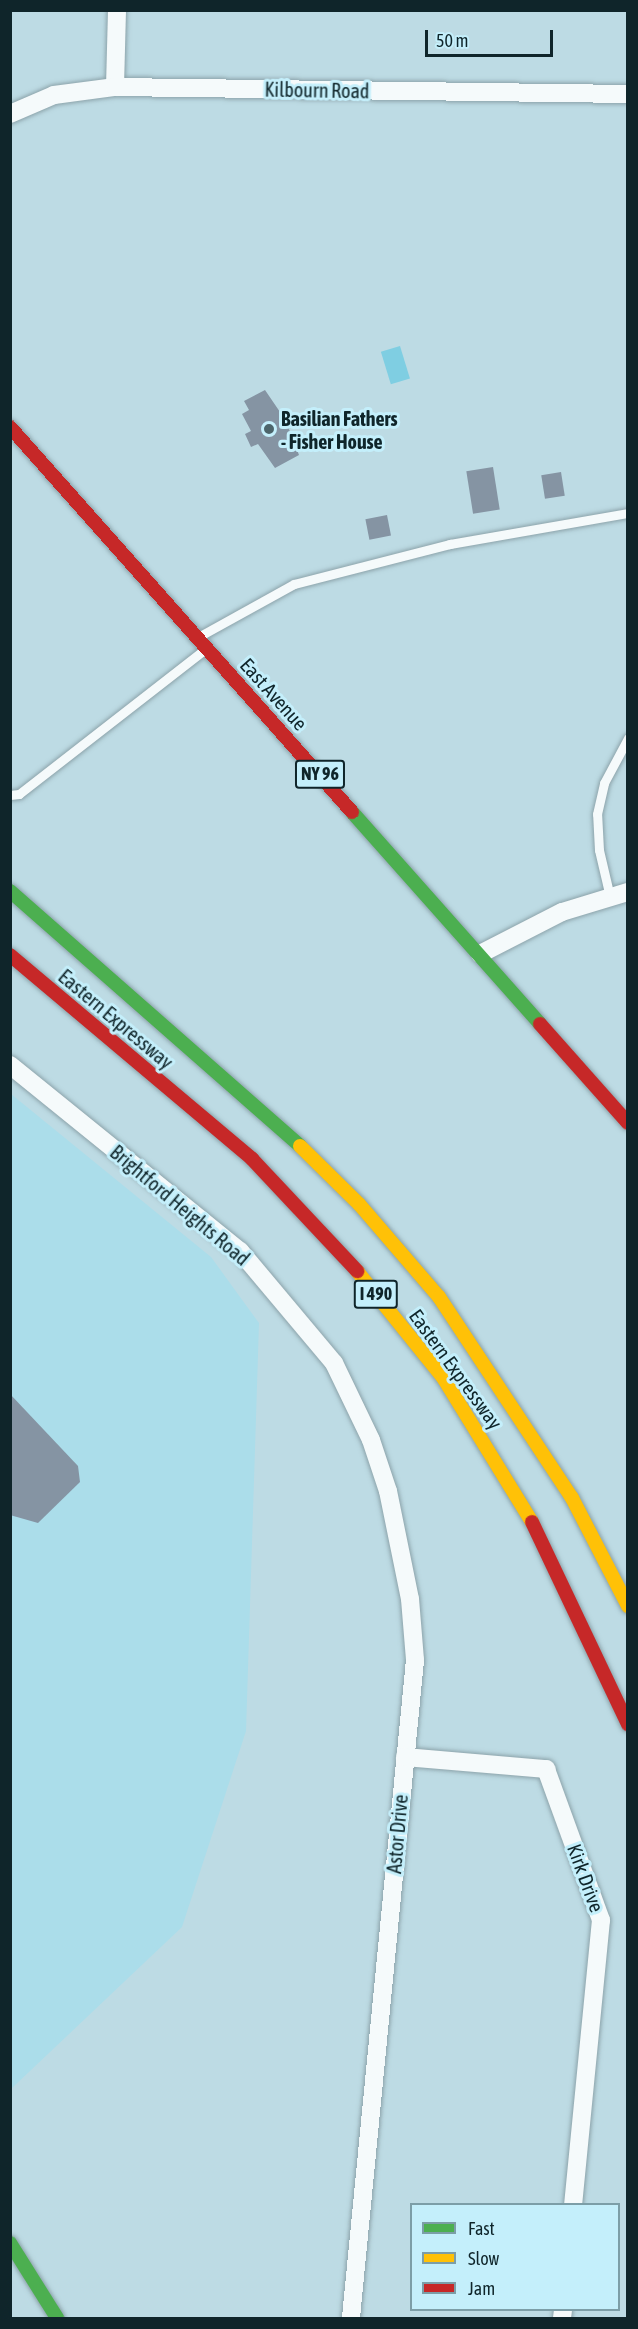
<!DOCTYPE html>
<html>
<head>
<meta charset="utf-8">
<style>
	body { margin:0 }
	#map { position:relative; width:638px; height:2329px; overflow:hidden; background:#bddbe4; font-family:"Asap Condensed",sans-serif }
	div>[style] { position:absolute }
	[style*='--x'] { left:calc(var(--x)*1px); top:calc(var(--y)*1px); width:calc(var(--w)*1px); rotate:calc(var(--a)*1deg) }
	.built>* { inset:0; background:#abddea }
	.water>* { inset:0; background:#7fcee2; transform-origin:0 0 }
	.building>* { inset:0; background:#8594a3; transform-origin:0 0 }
	.roads { filter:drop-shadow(0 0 2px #8ca3aa) drop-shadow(0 0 2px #8ca3aa) }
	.lane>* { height:9px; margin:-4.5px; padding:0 4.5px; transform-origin:4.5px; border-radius:4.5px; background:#f5fafb }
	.street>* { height:18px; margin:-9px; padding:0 9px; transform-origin:9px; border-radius:9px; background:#f5fafb }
	.fast>* { height:14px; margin:-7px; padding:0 7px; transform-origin:7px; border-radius:7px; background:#4caf50 }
	.slow>* { height:14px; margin:-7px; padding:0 7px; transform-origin:7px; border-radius:7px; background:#ffc107 }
	.jam>* { height:14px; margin:-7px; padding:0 7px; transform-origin:7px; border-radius:7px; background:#c62828 }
	.dots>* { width:16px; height:16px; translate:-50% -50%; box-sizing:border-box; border:3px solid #c4effb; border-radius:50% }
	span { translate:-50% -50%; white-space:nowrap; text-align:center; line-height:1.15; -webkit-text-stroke:6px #c4effb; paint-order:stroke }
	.shield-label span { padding:2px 4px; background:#c4effb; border:2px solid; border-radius:4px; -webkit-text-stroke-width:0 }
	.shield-label { font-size:18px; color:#0f252a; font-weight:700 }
	.street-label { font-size:20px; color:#0f252a }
	.poi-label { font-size:20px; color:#0f252a; font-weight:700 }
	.left { translate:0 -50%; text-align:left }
	.frame { position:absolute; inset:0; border:12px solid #0f252a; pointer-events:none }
	.legend { position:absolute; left:410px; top:2203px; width:210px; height:108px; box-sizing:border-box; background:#c4effb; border:2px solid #7c9ea7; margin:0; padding:8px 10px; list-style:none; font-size:18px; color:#0f252a }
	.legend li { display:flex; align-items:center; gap:12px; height:30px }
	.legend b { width:30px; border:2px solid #7c9ea7 }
	.scale { position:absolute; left:425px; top:30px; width:128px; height:27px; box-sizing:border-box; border:3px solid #0f252a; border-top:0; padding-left:8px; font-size:18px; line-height:21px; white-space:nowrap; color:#0f252a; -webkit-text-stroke:4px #c4effb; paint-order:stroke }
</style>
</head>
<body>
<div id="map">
	<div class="built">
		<div style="clip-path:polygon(11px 1094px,211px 1257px,259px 1323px,246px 1731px,182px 1927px,11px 2089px)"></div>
	</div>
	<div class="water">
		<div style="left:400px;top:346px;width:34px;height:20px;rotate:73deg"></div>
	</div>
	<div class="building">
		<div style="clip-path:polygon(265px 390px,280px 412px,289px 412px,295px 418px,289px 429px,299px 455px,275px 468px,258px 444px,251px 447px,245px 434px,251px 431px,242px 414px,249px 410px,244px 401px)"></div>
		<div style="left:493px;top:467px;width:43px;height:27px;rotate:81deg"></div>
		<div style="left:561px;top:472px;width:24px;height:20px;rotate:81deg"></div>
		<div style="left:387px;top:515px;width:21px;height:22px;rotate:79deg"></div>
		<div style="clip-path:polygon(10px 1394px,78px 1466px,80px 1482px,38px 1523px,10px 1515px)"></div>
	</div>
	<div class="roads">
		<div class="lane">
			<div style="--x:200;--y:636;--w:107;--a:-29"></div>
			<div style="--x:294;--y:584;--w:161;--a:-14.4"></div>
			<div style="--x:450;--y:544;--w:181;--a:-9.9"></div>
			<div style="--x:10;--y:795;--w:9;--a:-6"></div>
			<div style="--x:19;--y:794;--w:233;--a:-37.9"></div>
			<div style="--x:610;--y:897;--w:48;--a:-103.2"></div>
			<div style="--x:599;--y:850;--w:36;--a:-93"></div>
			<div style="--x:597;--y:814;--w:32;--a:-77"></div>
			<div style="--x:604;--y:783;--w:51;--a:-61.9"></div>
		</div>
		<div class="street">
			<div style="--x:115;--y:87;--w:77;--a:-88.5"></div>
			<div style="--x:10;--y:114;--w:48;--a:-23.4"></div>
			<div style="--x:54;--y:95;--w:62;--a:-7.5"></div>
			<div style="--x:115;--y:87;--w:513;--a:0.78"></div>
			<div style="--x:480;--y:954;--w:92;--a:-27.1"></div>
			<div style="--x:562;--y:912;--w:69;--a:-16.9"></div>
			<div style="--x:10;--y:1065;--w:296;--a:39"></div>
			<div style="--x:240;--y:1251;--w:146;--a:50"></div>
			<div style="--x:334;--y:1363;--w:85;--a:64.3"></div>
			<div style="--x:371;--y:1440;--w:54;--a:71.6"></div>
			<div style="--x:388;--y:1491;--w:110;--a:78.5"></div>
			<div style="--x:410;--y:1599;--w:61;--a:85.3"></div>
			<div style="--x:415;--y:1660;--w:661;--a:95.56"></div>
			<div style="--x:405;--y:1757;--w:142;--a:4.9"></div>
			<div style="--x:546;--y:1769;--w:161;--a:70"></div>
			<div style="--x:601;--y:1920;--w:285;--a:95.6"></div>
			<div style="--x:562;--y:2318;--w:8;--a:-83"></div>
		</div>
		<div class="fast">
			<div style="--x:352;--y:812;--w:283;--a:48.4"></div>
			<div style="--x:10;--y:891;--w:386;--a:41.3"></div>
			<div style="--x:10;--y:2243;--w:89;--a:57.9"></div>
		</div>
		<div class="slow">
			<div style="--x:300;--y:1146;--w:83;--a:44.5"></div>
			<div style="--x:359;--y:1204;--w:123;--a:49.3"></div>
			<div style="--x:439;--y:1297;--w:241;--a:56.5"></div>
			<div style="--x:572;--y:1498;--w:122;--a:62.6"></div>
			<div style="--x:357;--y:1271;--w:139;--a:51.1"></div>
			<div style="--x:444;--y:1379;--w:168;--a:58.4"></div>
		</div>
		<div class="jam">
			<div style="--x:10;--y:427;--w:515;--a:48.38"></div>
			<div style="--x:10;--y:955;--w:317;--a:40.1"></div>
			<div style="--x:252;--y:1159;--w:154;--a:46.8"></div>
			<div style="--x:540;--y:1024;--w:132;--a:48.4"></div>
			<div style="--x:532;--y:1522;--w:224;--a:64.6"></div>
		</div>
	</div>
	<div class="dots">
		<div style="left:269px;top:429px;background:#4c656b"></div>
	</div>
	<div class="shield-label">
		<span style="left:320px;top:774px">NY 96</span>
		<span style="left:376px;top:1294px">I 490</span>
	</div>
	<div class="street-label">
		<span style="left:317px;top:90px;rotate:1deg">Kilbourn Road</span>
		<span style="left:274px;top:694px;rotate:48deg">East Avenue</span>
		<span style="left:116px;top:1019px;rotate:40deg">Eastern Expressway</span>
		<span style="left:180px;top:1205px;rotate:40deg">Brightford Heights Road</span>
		<span style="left:456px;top:1369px;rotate:54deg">Eastern Expressway</span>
		<span style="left:397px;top:1834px;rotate:-85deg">Astor Drive</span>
		<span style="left:586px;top:1878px;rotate:70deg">Kirk Drive</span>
	</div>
	<div class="poi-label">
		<span class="left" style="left:281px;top:430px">Basilian Fathers<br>- Fisher House</span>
	</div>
	<div class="frame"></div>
	<ul class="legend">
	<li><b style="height:8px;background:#4caf50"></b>Fast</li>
	<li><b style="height:8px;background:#ffc107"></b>Slow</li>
	<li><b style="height:8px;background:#c62828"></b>Jam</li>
	</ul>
	<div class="scale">50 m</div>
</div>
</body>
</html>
